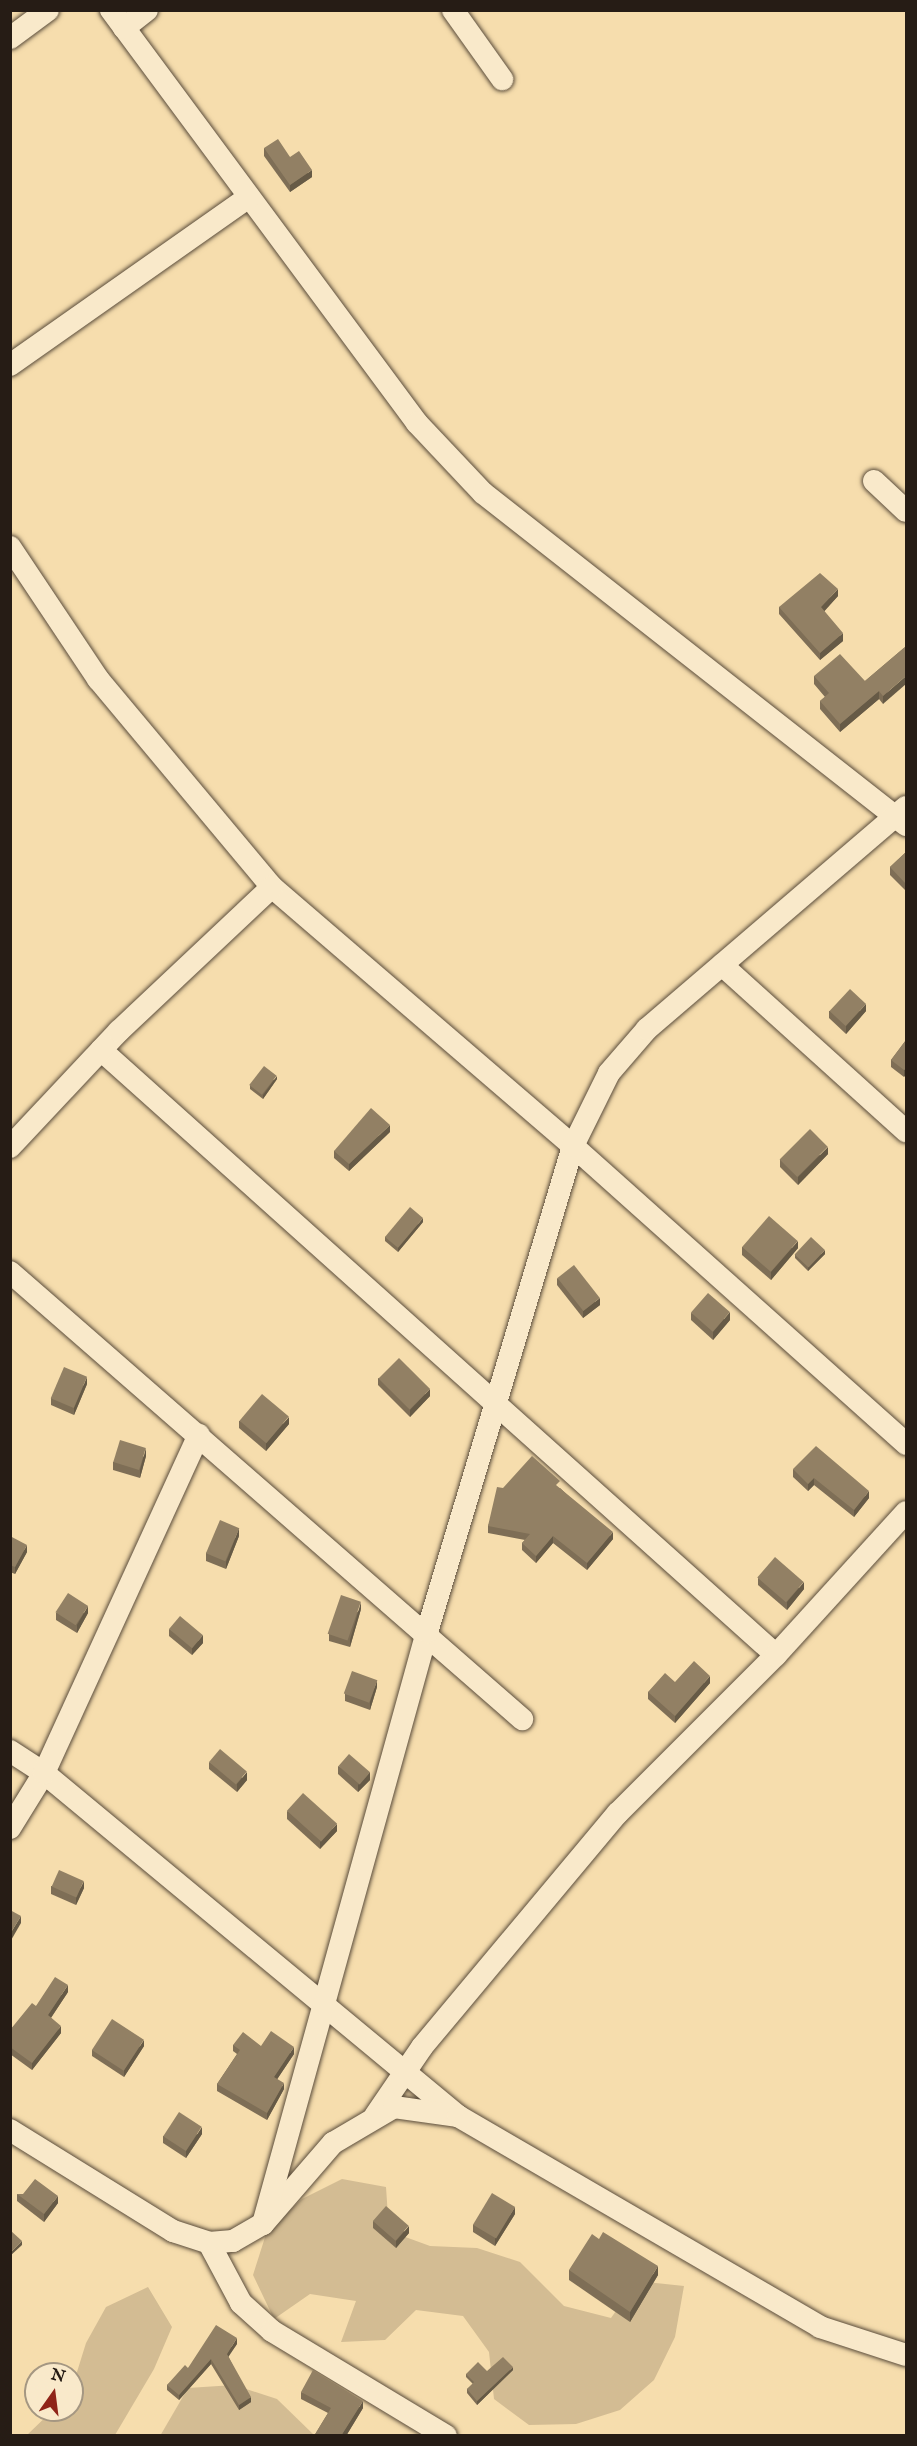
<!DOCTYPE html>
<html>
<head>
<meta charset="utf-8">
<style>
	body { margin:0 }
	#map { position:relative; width:917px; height:2446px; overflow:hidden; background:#f6ddad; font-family:"IM FELL English",serif }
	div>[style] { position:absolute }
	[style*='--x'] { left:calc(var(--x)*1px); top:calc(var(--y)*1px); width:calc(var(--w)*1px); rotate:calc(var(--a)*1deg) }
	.green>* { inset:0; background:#d3bc93 }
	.roads { filter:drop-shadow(0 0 2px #5a4c3b) drop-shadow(0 0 2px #5a4c3b) }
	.minor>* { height:22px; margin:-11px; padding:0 11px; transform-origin:11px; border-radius:11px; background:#f9e9ca }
	.wall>* { inset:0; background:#7e6e56 }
	.shaded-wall>* { inset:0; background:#665a46 }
	.building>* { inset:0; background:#928064; transform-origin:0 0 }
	span { translate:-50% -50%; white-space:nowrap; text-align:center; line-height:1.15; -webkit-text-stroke:4.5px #f9e9ca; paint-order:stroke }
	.frame { position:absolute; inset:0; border:12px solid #261c15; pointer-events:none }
	.north { position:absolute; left:24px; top:2362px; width:60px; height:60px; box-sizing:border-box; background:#f9e9ca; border:2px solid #a59782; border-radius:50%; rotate:14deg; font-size:16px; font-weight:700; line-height:24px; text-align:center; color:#261c15 }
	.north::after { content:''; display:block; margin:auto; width:21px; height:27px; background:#8f2418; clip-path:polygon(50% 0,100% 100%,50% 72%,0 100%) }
</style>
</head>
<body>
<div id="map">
	<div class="green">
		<div style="clip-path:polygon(342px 2179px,386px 2187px,389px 2231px,430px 2246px,477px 2248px,520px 2262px,564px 2306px,611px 2318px,637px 2281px,684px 2286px,675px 2337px,654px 2380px,620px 2410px,576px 2424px,529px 2425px,494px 2399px,489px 2352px,463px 2316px,416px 2310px,385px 2340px,341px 2342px,356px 2301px,310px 2294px,274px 2319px,253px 2275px,267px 2231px,302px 2199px)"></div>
		<div style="clip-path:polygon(148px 2287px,172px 2327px,154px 2369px,115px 2435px,27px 2435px,53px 2410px,72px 2410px,72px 2388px,86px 2343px,106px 2307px)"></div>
		<div style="clip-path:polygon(234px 2385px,277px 2399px,314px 2435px,160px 2436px,188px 2388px)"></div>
	</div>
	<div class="roads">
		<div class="minor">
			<div style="--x:111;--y:10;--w:514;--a:53.46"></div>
			<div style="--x:417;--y:423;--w:96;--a:46.7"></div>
			<div style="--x:483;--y:493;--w:538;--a:38.13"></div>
			<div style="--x:453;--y:10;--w:85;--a:54.6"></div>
			<div style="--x:124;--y:28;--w:29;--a:-38"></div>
			<div style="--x:10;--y:38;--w:47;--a:-36.4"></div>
			<div style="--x:10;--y:365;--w:292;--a:-35.1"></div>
			<div style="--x:874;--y:481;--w:44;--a:43.2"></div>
			<div style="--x:10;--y:547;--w:159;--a:56.3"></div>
			<div style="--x:98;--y:679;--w:271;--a:50.1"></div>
			<div style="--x:272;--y:887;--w:397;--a:40.7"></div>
			<div style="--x:573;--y:1146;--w:447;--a:41.8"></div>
			<div style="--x:722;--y:965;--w:248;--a:42.1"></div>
			<div style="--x:101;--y:1050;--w:906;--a:41.87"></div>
			<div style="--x:10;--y:1147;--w:159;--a:-46.8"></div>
			<div style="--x:119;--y:1031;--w:210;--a:-43.3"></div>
			<div style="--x:10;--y:1272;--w:680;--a:41.12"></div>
			<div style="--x:10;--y:1751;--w:40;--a:32.9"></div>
			<div style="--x:44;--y:1773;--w:538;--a:39.64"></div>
			<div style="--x:10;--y:1828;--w:65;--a:-58.3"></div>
			<div style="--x:44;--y:1773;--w:372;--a:-65.4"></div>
			<div style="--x:375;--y:2116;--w:83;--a:-55.7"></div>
			<div style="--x:422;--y:2047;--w:305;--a:-50.1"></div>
			<div style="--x:618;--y:1813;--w:223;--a:-45"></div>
			<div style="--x:776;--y:1655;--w:193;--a:-47.7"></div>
			<div style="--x:10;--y:2130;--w:192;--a:31.8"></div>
			<div style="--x:173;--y:2231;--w:38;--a:18"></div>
			<div style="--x:209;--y:2243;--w:24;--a:-5"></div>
			<div style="--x:233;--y:2241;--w:34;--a:-30"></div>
			<div style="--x:263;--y:2224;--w:107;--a:-49.2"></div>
			<div style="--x:333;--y:2143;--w:71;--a:-30.5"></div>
			<div style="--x:394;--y:2107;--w:65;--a:8"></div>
			<div style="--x:458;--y:2116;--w:419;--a:30.2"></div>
			<div style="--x:820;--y:2327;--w:90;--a:18"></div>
			<div style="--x:263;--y:2224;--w:614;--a:-74.52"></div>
			<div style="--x:427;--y:1632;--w:507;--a:-73.28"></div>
			<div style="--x:573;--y:1146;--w:81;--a:-63.7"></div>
			<div style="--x:609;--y:1073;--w:58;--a:-49.2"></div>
			<div style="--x:647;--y:1029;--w:341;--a:-40.6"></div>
			<div style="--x:209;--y:2243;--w:68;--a:61.9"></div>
			<div style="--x:241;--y:2303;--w:42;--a:42.1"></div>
			<div style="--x:272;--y:2331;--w:203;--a:31.1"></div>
		</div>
	</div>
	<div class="wall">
		<div style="clip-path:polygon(264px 148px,290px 157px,312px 177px,290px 192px,264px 156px)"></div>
		<div style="clip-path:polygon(838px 596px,824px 611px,843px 641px,820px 660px,779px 614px,779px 607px)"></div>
		<div style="clip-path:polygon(905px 647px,883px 704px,879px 699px,840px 732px,820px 709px,820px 701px,825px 697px,814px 684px,814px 676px,865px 681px)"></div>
		<div style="clip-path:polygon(906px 852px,906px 891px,890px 875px,890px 867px)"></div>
		<div style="clip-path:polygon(829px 1011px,866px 1011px,846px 1034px,829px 1018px)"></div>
		<div style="clip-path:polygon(906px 1040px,904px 1077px,891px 1067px,891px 1060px)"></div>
		<div style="clip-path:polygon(277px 1079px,263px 1099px,250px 1089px,250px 1085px)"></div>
		<div style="clip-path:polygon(390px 1132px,349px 1171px,334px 1158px,334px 1151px)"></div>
		<div style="clip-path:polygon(828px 1154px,798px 1185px,780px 1167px,780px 1160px)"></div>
		<div style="clip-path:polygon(423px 1222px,398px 1252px,385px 1241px,385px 1237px)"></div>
		<div style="clip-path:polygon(742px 1247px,798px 1248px,771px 1280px,742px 1255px)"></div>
		<div style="clip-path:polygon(825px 1254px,808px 1271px,795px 1258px,795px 1255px)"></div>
		<div style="clip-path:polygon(557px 1278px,600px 1305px,583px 1318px,557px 1285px)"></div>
		<div style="clip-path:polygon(691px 1313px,730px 1320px,713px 1340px,691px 1320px)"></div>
		<div style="clip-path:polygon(378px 1378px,430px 1396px,410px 1417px,378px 1385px)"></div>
		<div style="clip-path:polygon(87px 1384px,74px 1415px,51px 1405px,51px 1398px)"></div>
		<div style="clip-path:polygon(239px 1421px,289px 1424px,266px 1451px,239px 1428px)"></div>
		<div style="clip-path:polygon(146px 1456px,140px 1478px,113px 1470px,113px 1462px)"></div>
		<div style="clip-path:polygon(793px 1469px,869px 1498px,854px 1517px,814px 1485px,808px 1491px,793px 1477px)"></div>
		<div style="clip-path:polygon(503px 1488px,560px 1488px,613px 1539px,587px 1570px,553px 1543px,536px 1563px,522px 1550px,522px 1543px,525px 1540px,488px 1533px,488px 1526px)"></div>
		<div style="clip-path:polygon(10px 1536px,27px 1552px,15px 1574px,10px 1572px)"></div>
		<div style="clip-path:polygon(239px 1536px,226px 1569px,206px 1561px,206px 1553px)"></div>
		<div style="clip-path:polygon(758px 1578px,804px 1589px,787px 1610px,758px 1585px)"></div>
		<div style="clip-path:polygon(361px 1609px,350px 1647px,329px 1641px,329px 1634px)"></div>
		<div style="clip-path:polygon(56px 1613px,88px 1613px,77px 1633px,56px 1620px)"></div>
		<div style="clip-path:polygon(169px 1629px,203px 1643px,192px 1655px,169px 1636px)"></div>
		<div style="clip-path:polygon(675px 1682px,710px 1683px,675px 1723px,648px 1699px,648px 1692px)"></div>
		<div style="clip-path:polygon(377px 1687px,370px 1710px,345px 1701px,345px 1694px)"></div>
		<div style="clip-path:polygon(209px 1762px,247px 1780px,237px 1792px,209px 1769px)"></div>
		<div style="clip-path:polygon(338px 1766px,370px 1780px,358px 1792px,338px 1774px)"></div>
		<div style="clip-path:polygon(287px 1811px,337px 1831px,320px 1849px,287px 1819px)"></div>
		<div style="clip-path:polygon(51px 1886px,84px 1888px,76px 1905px,51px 1894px)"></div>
		<div style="clip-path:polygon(68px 1992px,51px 2018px,61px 2033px,32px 2070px,10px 2054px,10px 2030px,36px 2006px)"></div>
		<div style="clip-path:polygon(233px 2045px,261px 2046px,294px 2054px,277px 2079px,284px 2089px,267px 2120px,217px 2091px,217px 2084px,237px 2054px,233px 2051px)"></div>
		<div style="clip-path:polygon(144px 2046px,124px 2077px,92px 2056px,92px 2050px)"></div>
		<div style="clip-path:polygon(202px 2134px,186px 2158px,163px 2143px,163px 2136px)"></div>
		<div style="clip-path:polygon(17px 2194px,58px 2203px,44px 2222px,17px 2201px)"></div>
		<div style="clip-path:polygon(515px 2214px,495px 2246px,473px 2232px,473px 2225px)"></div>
		<div style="clip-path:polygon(373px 2221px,409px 2233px,396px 2248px,373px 2228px)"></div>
		<div style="clip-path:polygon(569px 2270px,658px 2275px,630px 2322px,569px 2280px)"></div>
		<div style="clip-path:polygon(237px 2344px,228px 2356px,251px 2402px,239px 2410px,211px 2364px,179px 2400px,167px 2390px,167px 2385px,188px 2368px)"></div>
		<div style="clip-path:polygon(513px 2370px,477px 2405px,467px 2393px,467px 2389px,473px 2384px,466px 2377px,466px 2374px,487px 2371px)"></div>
		<div style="clip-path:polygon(301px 2392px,363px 2408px,346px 2436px,314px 2436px,328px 2413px,301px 2399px)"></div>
	</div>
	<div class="shaded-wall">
		<div style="clip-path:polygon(312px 170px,312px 177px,290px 192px,290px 185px)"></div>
		<div style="clip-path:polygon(838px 589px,838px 596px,821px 615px,821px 607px)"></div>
		<div style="clip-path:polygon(843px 633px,843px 641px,820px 660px,820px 653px)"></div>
		<div style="clip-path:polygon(906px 676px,906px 684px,883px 704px,883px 696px)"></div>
		<div style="clip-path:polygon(879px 691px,879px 699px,840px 732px,840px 724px)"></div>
		<div style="clip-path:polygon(866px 1004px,866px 1011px,846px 1034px,846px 1026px)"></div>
		<div style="clip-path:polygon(906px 1067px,906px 1075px,904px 1077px,904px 1070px)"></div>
		<div style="clip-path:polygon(277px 1076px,277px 1079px,263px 1099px,263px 1095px)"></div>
		<div style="clip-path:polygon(390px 1125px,390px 1132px,349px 1171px,349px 1164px)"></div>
		<div style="clip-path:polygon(828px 1147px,828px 1154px,798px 1185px,798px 1177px)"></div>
		<div style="clip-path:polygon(423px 1218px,423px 1222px,398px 1252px,398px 1248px)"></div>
		<div style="clip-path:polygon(798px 1241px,798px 1248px,771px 1280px,771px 1272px)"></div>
		<div style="clip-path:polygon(825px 1250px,825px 1254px,808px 1271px,808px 1267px)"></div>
		<div style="clip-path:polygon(600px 1298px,600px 1305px,583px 1318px,583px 1311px)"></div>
		<div style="clip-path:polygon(730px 1312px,730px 1320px,713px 1340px,713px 1332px)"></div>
		<div style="clip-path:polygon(87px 1377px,87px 1384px,74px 1415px,74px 1408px)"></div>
		<div style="clip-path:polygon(430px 1389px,430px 1396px,410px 1417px,410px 1410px)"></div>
		<div style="clip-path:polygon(289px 1417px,289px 1424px,266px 1451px,266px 1443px)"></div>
		<div style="clip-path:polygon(146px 1448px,146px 1456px,140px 1478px,140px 1470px)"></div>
		<div style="clip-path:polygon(814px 1478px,814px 1485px,808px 1491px,808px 1484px)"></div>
		<div style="clip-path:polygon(869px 1491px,869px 1498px,854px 1517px,854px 1510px)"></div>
		<div style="clip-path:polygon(239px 1528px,239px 1536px,226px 1569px,226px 1562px)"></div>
		<div style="clip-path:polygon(613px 1532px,613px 1539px,587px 1570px,587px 1563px)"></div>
		<div style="clip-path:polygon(553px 1536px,553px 1543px,536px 1563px,536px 1556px)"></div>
		<div style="clip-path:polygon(27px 1545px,27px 1552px,15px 1574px,15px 1567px)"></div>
		<div style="clip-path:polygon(804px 1582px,804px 1589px,787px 1610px,787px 1602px)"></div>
		<div style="clip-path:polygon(361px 1602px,361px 1609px,350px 1647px,350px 1640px)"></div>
		<div style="clip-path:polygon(88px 1606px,88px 1613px,77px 1633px,77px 1625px)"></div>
		<div style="clip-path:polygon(203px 1635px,203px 1643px,192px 1655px,192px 1648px)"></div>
		<div style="clip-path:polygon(710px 1676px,710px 1683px,675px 1723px,675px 1716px)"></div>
		<div style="clip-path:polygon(377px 1680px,377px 1687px,370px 1710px,370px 1702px)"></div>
		<div style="clip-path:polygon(247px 1772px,247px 1780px,237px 1792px,237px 1784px)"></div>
		<div style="clip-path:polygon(370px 1772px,370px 1780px,358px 1792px,358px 1785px)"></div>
		<div style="clip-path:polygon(337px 1824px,337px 1831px,320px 1849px,320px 1842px)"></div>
		<div style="clip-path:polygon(84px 1881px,84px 1888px,76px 1905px,76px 1897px)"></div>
		<div style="clip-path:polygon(21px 1916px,21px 1923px,10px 1942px,10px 1934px)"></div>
		<div style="clip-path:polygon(68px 1985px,68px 1992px,48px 2022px,48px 2015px)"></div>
		<div style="clip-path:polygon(61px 2026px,61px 2033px,32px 2070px,32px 2063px)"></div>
		<div style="clip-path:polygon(144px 2040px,144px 2046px,124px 2077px,124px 2070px)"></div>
		<div style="clip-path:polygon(294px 2047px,294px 2054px,274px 2084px,274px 2077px)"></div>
		<div style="clip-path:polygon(284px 2083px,284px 2089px,267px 2120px,267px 2113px)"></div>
		<div style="clip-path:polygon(202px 2127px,202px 2134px,186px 2158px,186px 2151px)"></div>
		<div style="clip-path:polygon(58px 2196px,58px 2203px,44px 2222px,44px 2214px)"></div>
		<div style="clip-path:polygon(515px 2207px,515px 2214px,495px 2246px,495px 2238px)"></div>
		<div style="clip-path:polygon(409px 2226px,409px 2233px,396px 2248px,396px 2241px)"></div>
		<div style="clip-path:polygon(22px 2241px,22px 2245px,10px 2256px,10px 2253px)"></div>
		<div style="clip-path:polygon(658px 2266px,658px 2275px,630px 2322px,630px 2312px)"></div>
		<div style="clip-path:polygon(237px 2338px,237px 2344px,227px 2359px,227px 2354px)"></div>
		<div style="clip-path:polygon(211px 2359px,211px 2364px,179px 2400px,179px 2395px)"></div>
		<div style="clip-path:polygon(513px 2367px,513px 2370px,477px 2405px,477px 2401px)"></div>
		<div style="clip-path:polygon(251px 2397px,251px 2402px,239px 2410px,239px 2405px)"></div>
		<div style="clip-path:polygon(363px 2401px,363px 2408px,346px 2436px,341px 2436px)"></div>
	</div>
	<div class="building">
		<div style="clip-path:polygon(278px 139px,290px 157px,299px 151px,312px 170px,290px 185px,264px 148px)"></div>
		<div style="clip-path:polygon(820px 573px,838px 589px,821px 607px,843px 633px,820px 653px,779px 607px)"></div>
		<div style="clip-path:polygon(905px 647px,906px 649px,906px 676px,883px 696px,879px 691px,840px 724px,820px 701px,829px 693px,814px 676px,840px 654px,865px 681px)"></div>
		<div style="clip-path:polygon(906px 852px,906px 884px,890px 867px)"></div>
		<div style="left:850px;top:989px;width:22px;height:30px;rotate:43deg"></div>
		<div style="clip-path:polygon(906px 1040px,906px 1067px,904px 1070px,891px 1060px)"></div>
		<div style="left:264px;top:1066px;width:16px;height:24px;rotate:38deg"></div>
		<div style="clip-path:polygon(371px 1108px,390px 1125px,349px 1164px,334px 1151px)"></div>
		<div style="left:810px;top:1129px;width:25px;height:43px;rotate:45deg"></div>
		<div style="left:410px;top:1207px;width:17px;height:39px;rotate:40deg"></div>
		<div style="left:769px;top:1216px;width:38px;height:41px;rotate:41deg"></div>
		<div style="left:811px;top:1237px;width:19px;height:24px;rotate:43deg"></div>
		<div style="left:574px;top:1265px;width:42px;height:21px;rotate:52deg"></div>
		<div style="left:708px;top:1293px;width:29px;height:26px;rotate:41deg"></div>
		<div style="left:399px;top:1358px;width:44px;height:29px;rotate:45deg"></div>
		<div style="left:64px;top:1367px;width:25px;height:34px;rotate:23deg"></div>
		<div style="left:262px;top:1394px;width:35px;height:35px;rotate:40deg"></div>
		<div style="left:120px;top:1440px;width:27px;height:23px;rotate:17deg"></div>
		<div style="clip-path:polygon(816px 1446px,869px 1491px,854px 1510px,814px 1478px,808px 1484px,793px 1469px)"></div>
		<div style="clip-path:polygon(532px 1456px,560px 1481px,556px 1485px,613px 1532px,587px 1563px,553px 1536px,536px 1556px,522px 1543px,530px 1534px,488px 1526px,497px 1487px,503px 1488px)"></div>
		<div style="left:220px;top:1520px;width:21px;height:36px;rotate:23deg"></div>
		<div style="clip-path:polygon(10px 1536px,27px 1545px,15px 1567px,10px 1565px)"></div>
		<div style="left:775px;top:1557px;width:38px;height:27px;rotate:41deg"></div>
		<div style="left:68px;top:1593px;width:24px;height:23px;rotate:33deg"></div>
		<div style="left:341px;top:1595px;width:21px;height:41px;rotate:19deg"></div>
		<div style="left:180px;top:1616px;width:30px;height:17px;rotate:40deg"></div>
		<div style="clip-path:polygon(694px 1661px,710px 1676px,675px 1716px,648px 1692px,665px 1673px,675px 1682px)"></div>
		<div style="left:352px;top:1671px;width:27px;height:24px;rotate:20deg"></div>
		<div style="left:220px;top:1749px;width:35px;height:17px;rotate:40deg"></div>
		<div style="left:349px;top:1754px;width:28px;height:16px;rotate:41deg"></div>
		<div style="left:303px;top:1793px;width:46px;height:24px;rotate:42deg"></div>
		<div style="left:59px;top:1870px;width:27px;height:18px;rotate:24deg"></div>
		<div style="clip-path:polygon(10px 1910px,21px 1916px,10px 1934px)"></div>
		<div style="clip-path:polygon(55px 1977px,68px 1985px,48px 2015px,61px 2026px,32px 2063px,10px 2047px,10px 2030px,32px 2003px,36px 2006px)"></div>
		<div style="left:112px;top:2019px;width:38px;height:37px;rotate:33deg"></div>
		<div style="clip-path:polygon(271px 2031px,294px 2047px,274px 2077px,284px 2083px,267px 2113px,217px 2084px,240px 2050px,233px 2045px,243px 2032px,261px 2046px)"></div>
		<div style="left:179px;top:2112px;width:27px;height:29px;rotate:33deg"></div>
		<div style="clip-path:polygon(35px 2179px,58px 2196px,44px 2214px,17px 2194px,23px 2194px)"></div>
		<div style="left:492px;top:2193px;width:27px;height:37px;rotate:31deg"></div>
		<div style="left:386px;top:2206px;width:30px;height:20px;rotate:41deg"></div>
		<div style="clip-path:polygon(10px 2230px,22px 2241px,10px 2253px)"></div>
		<div style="clip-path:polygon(603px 2232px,658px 2266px,630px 2312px,569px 2270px,592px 2234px,599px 2239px)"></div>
		<div style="clip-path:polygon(216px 2325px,237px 2338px,227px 2354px,251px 2397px,239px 2405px,211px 2359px,179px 2395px,167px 2385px,185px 2365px,188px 2368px)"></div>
		<div style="clip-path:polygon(503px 2357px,513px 2367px,477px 2401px,467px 2389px,474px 2382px,466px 2374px,478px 2362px,487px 2371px)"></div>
		<div style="clip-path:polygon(313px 2370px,363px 2401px,341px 2436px,314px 2436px,331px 2408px,301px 2392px)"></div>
	</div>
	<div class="frame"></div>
	<div class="north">N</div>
</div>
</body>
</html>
